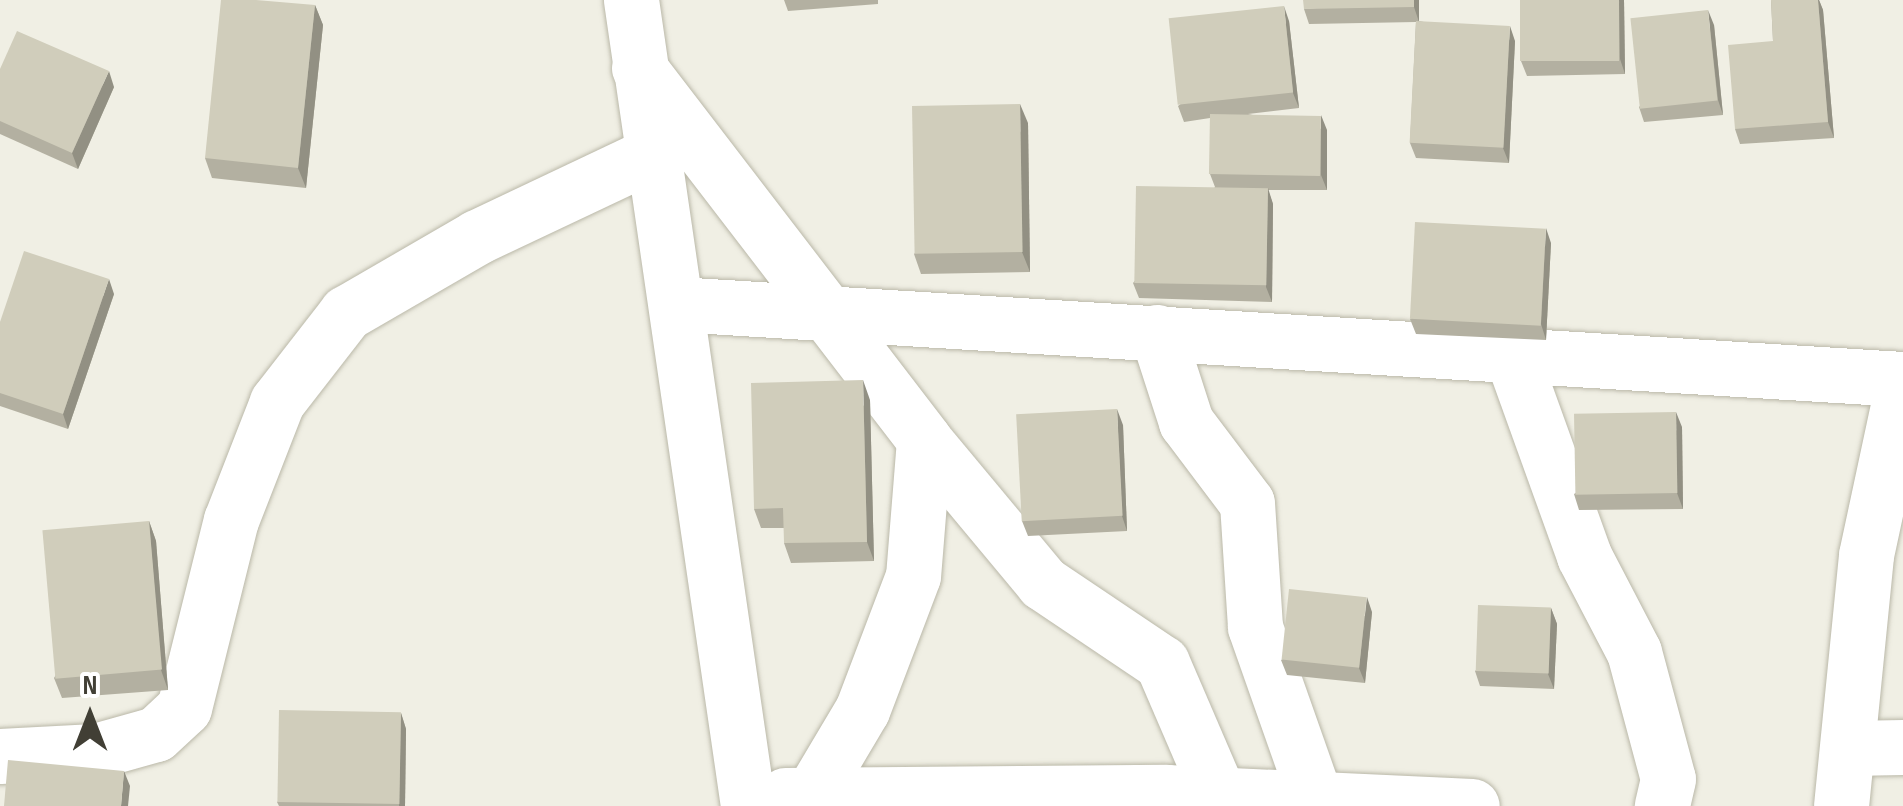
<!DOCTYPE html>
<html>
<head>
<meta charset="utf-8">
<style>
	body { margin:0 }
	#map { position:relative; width:1903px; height:806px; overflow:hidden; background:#f0efe4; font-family:"Sofia Sans Condensed",sans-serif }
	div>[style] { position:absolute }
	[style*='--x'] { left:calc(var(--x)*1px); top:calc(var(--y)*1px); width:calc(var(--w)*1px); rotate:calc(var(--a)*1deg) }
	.roads { filter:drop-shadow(0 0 2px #bab8a8) drop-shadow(0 0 2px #bab8a8) }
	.minor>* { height:55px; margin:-27.5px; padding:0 27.5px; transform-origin:27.5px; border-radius:27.5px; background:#fff }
	.wall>* { inset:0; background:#b3b0a1 }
	.shaded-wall>* { inset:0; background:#929083 }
	.building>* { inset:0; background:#d0cdbb; transform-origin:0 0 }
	span { translate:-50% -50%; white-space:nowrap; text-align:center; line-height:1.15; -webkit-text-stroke:8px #fff; paint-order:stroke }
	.north { position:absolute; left:40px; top:666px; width:100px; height:100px; -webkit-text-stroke:8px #fff; paint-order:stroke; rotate:0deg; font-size:28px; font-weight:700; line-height:40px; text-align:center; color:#413f35 }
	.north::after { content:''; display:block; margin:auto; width:35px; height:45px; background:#413f35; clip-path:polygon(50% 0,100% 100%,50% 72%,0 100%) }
</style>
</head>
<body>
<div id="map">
	<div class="roads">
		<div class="minor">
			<div style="--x:631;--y:0;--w:814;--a:81.74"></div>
			<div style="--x:639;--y:68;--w:469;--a:52.5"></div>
			<div style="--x:924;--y:440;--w:136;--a:94.6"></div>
			<div style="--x:913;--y:576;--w:143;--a:110.8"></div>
			<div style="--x:862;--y:710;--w:94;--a:120.7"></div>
			<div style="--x:676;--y:304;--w:1229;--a:3.5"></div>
			<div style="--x:1157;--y:332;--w:95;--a:72.1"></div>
			<div style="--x:1186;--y:422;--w:101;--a:53"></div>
			<div style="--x:1247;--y:503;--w:124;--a:86.3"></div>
			<div style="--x:1255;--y:627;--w:178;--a:70.6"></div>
			<div style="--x:1510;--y:350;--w:219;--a:70.2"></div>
			<div style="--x:1584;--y:556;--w:108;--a:62.5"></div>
			<div style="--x:1634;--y:652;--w:131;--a:75"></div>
			<div style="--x:1668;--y:779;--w:28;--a:103"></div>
			<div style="--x:924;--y:440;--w:186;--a:50.2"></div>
			<div style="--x:1043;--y:583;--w:143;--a:33.9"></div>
			<div style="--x:1162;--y:663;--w:142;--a:66.7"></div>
			<div style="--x:1849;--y:748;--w:54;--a:-1.1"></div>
			<div style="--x:0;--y:756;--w:95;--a:-3"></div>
			<div style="--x:95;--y:751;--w:63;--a:-15.6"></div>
			<div style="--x:156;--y:734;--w:38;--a:-43"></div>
			<div style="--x:184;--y:708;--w:194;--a:-76"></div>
			<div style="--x:231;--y:520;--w:127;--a:-68.7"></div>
			<div style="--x:277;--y:402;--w:113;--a:-52.2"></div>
			<div style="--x:346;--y:313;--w:151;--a:-30.1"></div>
			<div style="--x:477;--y:237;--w:189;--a:-25.3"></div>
			<div style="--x:785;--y:795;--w:381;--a:-0.5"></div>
			<div style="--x:1166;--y:792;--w:306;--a:2.6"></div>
			<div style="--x:1841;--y:806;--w:252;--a:-84.3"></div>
			<div style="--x:1866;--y:555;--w:176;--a:-77.9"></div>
		</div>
	</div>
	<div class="wall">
		<div style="clip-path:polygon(784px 0,878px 0,878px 4px,788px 11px)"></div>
		<div style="clip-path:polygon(1419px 0,1419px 21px,1515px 41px,1509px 163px,1416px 158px,1410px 143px,1416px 22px,1309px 24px,1304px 9px)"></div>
		<div style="clip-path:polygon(1624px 0,1625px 74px,1527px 76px,1521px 61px)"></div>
		<div style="clip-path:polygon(1771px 0,1819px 0,1823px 10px,1834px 138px,1740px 144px,1735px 129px,1773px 41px)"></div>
		<div style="clip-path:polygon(315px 5px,323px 25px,306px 188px,212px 178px,205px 158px)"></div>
		<div style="clip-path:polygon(1289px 21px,1299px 108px,1248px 114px,1327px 130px,1327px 190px,1268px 190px,1273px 204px,1272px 302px,1139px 298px,1133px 283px,1215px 187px,1210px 174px,1210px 118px,1184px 122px,1178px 106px)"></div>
		<div style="clip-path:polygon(1714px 25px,1723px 115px,1644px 122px,1639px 107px)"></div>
		<div style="clip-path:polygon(0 69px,114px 87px,78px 169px,0 134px)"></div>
		<div style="clip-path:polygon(1028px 123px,1030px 272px,921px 274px,914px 254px)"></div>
		<div style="clip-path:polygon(1551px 243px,1546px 340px,1416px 334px,1410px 319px)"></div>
		<div style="clip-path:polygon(114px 294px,68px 429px,0 406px,0 322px)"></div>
		<div style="clip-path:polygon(870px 400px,874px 561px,791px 563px,784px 543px,784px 528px,761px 528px,754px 509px)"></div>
		<div style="clip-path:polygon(1123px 425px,1127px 531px,1028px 536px,1022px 521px)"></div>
		<div style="clip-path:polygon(1682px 427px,1683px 509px,1579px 510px,1574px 494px)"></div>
		<div style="clip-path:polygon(149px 521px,156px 541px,168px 690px,62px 698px,54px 678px)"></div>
		<div style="clip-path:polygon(1551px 608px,1557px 624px,1554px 689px,1480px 686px,1475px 671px)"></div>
		<div style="clip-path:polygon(1372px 612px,1365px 683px,1287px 675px,1281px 660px)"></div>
		<div style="clip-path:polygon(401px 713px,406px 729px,405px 806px,279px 806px,277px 802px)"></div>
	</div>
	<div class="shaded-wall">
		<div style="clip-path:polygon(1414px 0,1419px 0,1419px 22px,1414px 7px)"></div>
		<div style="clip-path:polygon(1619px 0,1624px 0,1625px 74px,1620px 59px)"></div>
		<div style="clip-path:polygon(1818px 0,1819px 0,1823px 10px,1834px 138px,1828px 122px)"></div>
		<div style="clip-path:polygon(315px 5px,323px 25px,306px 188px,298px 168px)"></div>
		<div style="clip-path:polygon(1284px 6px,1289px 21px,1299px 108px,1293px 93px)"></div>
		<div style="clip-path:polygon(1708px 10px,1714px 25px,1723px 115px,1718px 100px)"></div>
		<div style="clip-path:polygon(1510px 26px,1515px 41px,1509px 163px,1503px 148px)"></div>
		<div style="clip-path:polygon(109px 71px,114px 87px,78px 169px,72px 153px)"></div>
		<div style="clip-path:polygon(1020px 104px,1028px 123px,1030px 272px,1022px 252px)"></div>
		<div style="clip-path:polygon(1321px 115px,1327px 130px,1327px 190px,1321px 175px)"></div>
		<div style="clip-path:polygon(1268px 188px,1273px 204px,1272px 302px,1266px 287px)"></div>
		<div style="clip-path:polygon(1546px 228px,1551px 243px,1546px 340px,1541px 324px)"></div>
		<div style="clip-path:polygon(109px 279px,114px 294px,68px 429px,63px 414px)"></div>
		<div style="clip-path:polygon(863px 380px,870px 400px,874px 561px,867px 542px)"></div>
		<div style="clip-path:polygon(1117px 409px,1123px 425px,1127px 531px,1122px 516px)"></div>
		<div style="clip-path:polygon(1676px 412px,1682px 427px,1683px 509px,1677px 493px)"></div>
		<div style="clip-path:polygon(149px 521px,156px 541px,168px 690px,161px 670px)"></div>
		<div style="clip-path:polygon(1367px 597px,1372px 612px,1365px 683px,1359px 668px)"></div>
		<div style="clip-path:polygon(1551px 608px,1557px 624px,1554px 689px,1548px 674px)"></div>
		<div style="clip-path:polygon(401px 713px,406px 729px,405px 806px,399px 806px)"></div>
		<div style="clip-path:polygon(124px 771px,130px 786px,128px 806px,121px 806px)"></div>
	</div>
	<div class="building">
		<div style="clip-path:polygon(221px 0,256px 0,315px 5px,298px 168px,205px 158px)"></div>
		<div style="clip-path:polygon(1303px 0,1414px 0,1414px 7px,1304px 9px)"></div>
		<div style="left:1520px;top:0;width:99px;height:61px"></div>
		<div style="clip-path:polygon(1771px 0,1818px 0,1828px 122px,1735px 129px,1728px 45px,1773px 41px)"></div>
		<div style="left:1284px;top:6px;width:87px;height:116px;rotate:84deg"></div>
		<div style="left:1708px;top:10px;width:91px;height:78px;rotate:84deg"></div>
		<div style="left:1416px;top:21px;width:94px;height:122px;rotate:3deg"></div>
		<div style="clip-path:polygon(17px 31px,109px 71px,72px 153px,0 121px,0 69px)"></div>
		<div style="left:1020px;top:104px;width:148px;height:108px;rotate:89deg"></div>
		<div style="left:1210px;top:114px;width:111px;height:60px;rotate:1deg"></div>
		<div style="left:1136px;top:186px;width:132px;height:97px;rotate:1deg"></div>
		<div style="left:1415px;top:222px;width:131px;height:97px;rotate:3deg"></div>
		<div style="clip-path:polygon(24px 251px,109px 279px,63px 414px,0 393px,0 322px)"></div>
		<div style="clip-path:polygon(863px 380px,867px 542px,784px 543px,783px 508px,754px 509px,751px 383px)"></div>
		<div style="left:1117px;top:409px;width:107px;height:101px;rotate:87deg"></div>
		<div style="left:1676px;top:412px;width:81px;height:102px;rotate:89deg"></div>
		<div style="left:149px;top:521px;width:149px;height:107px;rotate:85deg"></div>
		<div style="left:1289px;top:589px;width:78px;height:71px;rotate:6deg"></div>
		<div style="left:1478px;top:605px;width:73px;height:66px;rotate:2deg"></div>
		<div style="left:279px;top:710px;width:122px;height:92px;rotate:1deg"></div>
		<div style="clip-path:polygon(8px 760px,124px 771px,121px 806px,4px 806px)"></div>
	</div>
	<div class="north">N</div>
</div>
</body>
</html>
